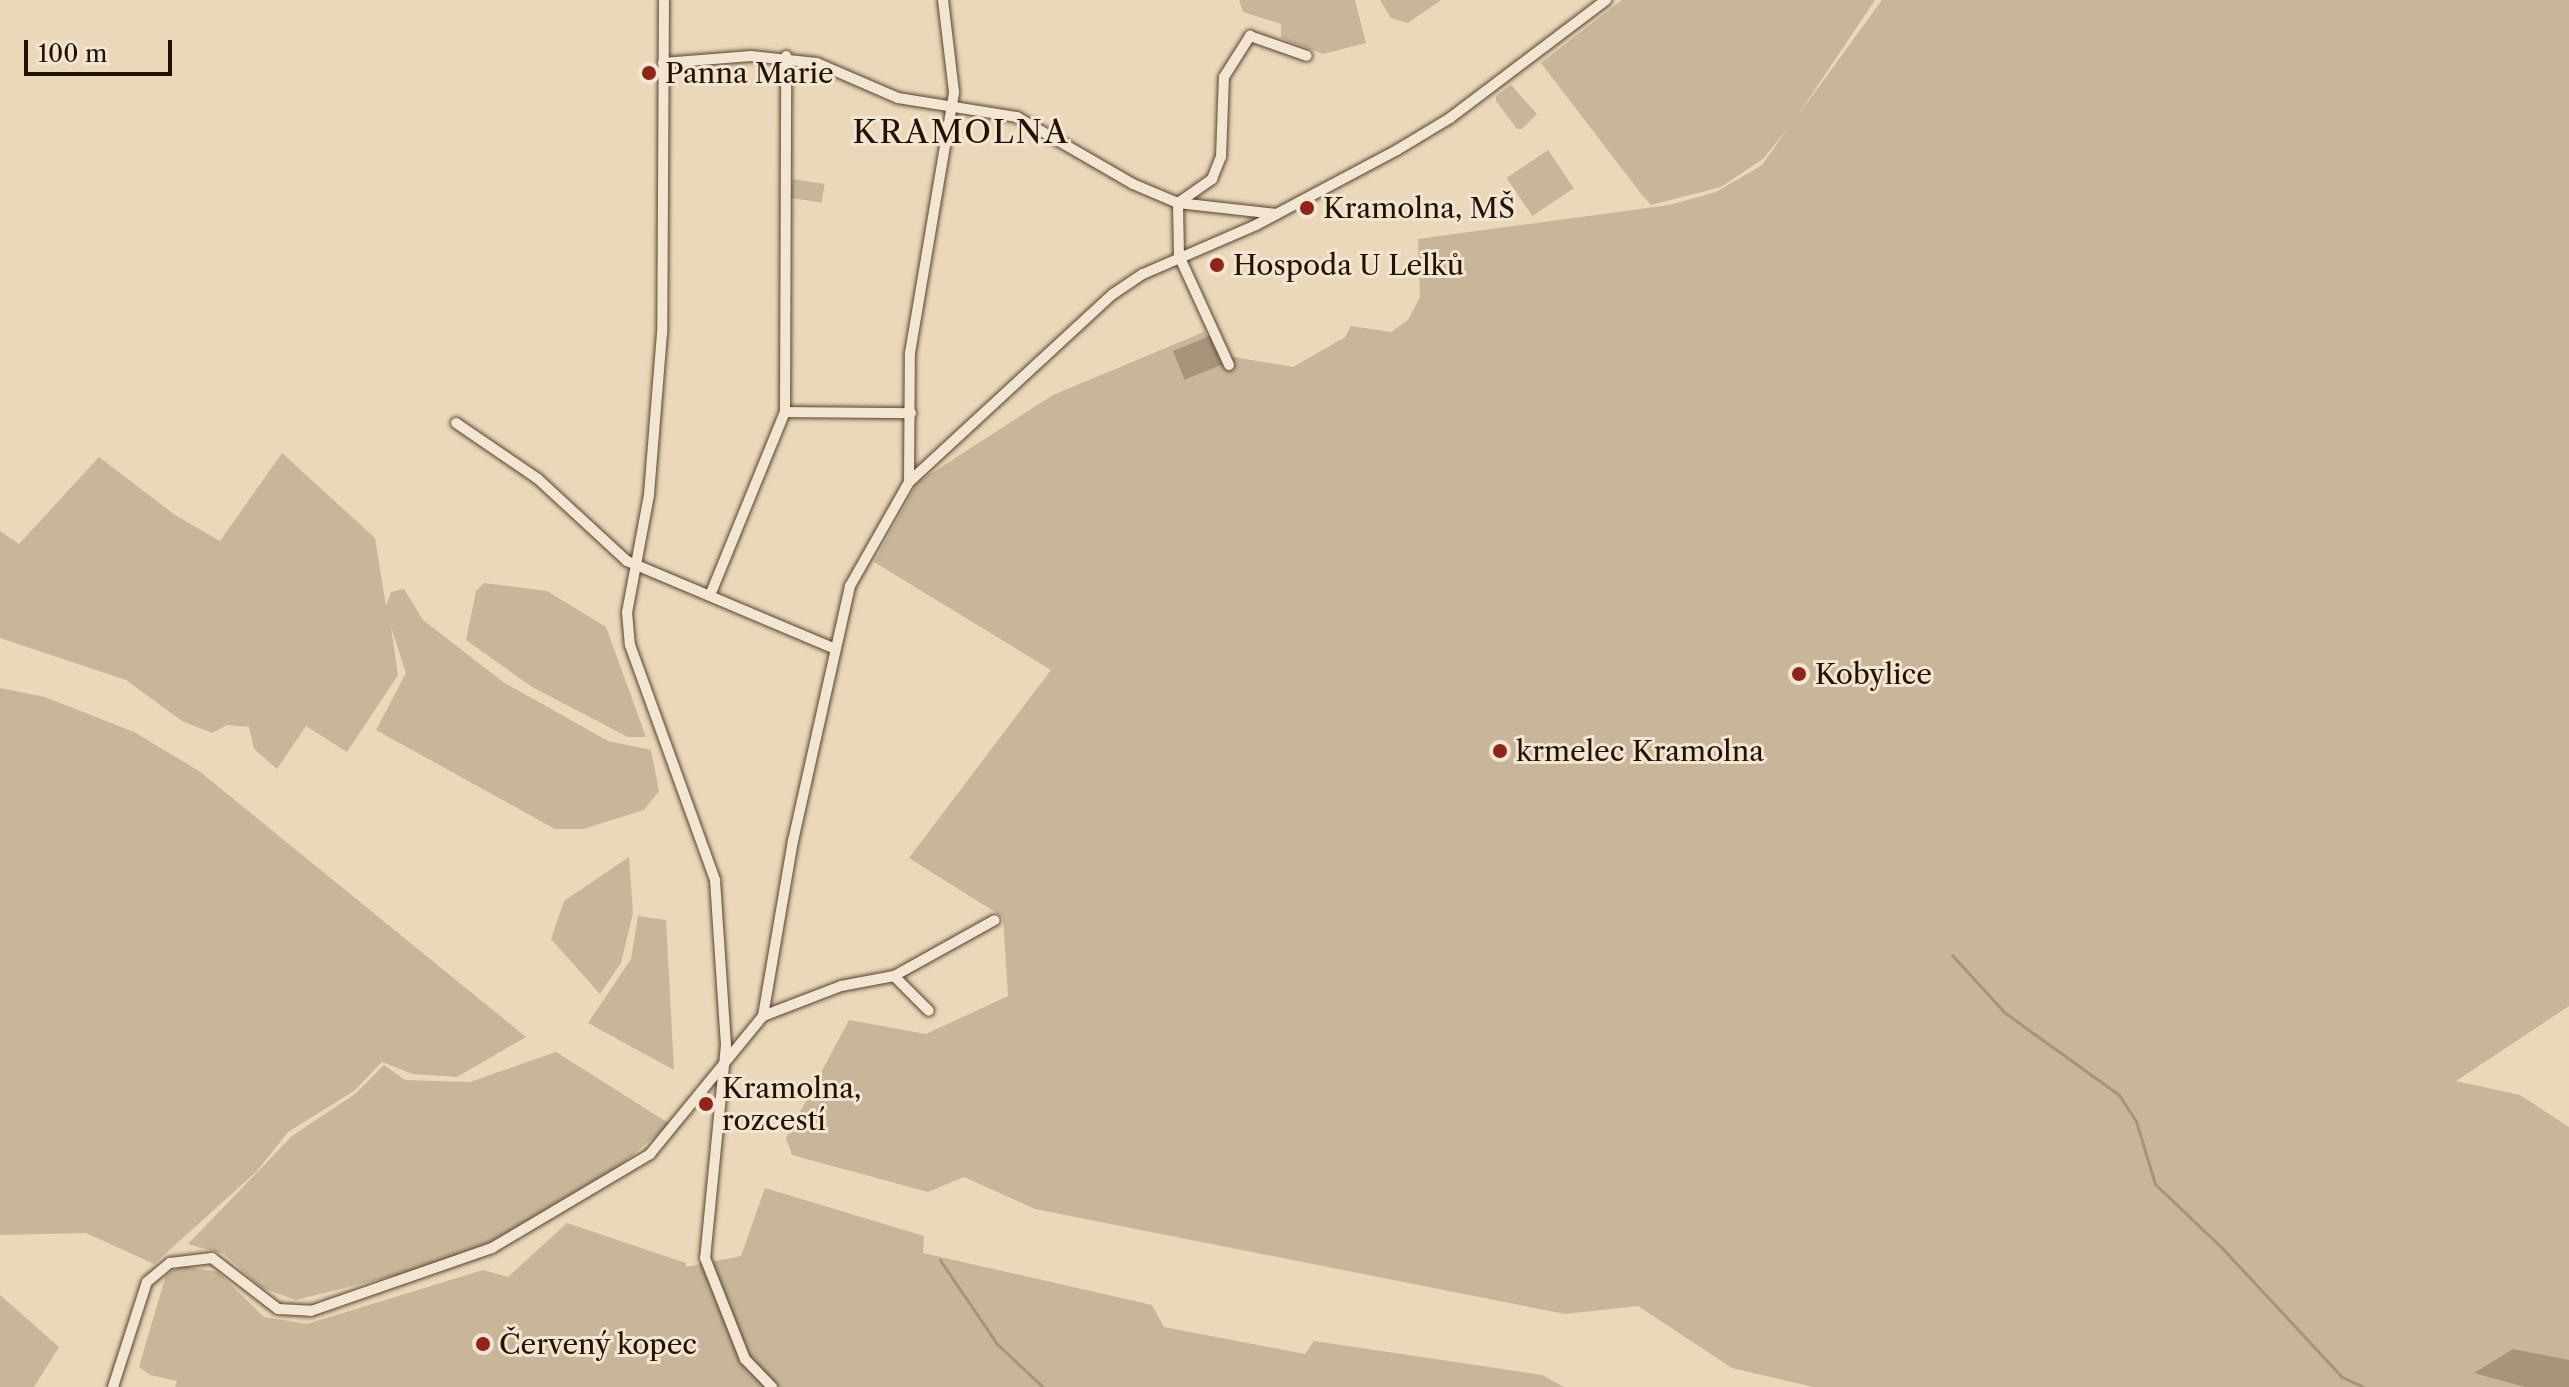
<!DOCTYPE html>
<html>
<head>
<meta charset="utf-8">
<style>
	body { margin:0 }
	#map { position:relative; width:2569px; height:1387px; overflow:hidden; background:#ebd7ba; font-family:"Libre Caslon Text",serif }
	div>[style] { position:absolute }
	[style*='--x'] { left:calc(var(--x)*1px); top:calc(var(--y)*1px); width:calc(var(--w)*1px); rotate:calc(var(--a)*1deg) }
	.green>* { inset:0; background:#c9b69a; transform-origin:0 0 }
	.water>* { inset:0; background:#a7947b; transform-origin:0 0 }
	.stream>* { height:3px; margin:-1.5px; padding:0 1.5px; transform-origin:1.5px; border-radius:1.5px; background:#a7947b }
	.roads { filter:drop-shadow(0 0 2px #54432e) drop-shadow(0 0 2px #54432e) }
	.minor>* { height:10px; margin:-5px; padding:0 5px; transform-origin:5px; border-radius:5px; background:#f2e5d2 }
	.dots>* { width:22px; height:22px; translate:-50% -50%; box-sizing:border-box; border:4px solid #f2e5d2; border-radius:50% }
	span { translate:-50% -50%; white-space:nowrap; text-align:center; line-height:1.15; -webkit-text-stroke:6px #f2e5d2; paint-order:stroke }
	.poi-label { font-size:28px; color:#221200 }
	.left { translate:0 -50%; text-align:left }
	.quarter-label { font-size:32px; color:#221200; letter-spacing:2px }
	.scale { position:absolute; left:24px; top:40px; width:148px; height:36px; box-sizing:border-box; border:4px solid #221200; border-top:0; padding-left:10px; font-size:24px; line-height:28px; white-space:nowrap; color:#221200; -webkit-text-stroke:6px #f2e5d2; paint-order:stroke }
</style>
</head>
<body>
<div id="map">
	<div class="green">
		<div style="clip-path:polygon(1239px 0,1355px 0,1366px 43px,1323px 54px,1281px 38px,1281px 24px,1243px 12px)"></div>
		<div style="clip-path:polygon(1380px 0,1441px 0,1408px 23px,1391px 18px)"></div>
		<div style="clip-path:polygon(1622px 0,1875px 0,1796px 118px,1882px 0,2569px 0,2569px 1006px,2456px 1081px,2520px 1095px,2569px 1127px,2569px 1387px,1813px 1387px,1732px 1368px,1638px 1306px,1565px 1314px,1035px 1209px,964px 1177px,928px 1192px,792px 1155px,786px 1138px,849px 1020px,926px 1034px,1008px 996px,1003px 917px,909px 858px,1051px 670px,874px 562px,918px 482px,1053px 395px,1204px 332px,1228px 356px,1293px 367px,1345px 337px,1351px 326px,1391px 332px,1408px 320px,1420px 297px,1418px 239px,1669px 205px,1716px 192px,1762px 165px,1788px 128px,1763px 159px,1721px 187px,1651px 205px,1642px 195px,1541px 63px)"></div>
		<div style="clip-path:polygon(1511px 85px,1537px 114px,1522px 129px,1517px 129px,1496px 101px,1496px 96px)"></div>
		<div style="left:1548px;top:150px;width:46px;height:50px;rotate:56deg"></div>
		<div style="left:793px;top:179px;width:32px;height:19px;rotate:9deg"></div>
		<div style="clip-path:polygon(282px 453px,375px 538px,386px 606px,391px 592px,404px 589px,423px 620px,503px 682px,608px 741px,651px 750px,659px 791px,644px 810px,583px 829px,555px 829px,376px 730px,406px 673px,391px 627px,398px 675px,347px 752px,306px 726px,277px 769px,254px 749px,249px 727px,227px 725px,212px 733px,182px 721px,126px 680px,0 638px,0 531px,19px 544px,99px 457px,175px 515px,220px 541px)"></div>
		<div style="clip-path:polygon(484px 583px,547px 591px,606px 627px,646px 737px,628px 737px,532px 687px,466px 640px,476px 591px)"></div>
		<div style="clip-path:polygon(0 688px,45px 697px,134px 732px,199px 771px,526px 1037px,457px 1077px,413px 1074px,382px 1062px,354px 1091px,288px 1132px,257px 1171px,154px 1264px,86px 1233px,0 1235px)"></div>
		<div style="clip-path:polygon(629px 857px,633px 913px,621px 963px,600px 994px,551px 939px,564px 901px)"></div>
		<div style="clip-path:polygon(638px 916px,666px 920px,674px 1070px,588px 1023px,631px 959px)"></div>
		<div style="clip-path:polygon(556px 1052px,670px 1124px,619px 1166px,493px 1241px,417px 1270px,296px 1300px,262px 1288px,224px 1254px,188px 1244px,292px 1136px,355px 1094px,384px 1065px,405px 1080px,470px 1082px)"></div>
		<div style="clip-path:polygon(765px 1188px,924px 1236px,923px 1253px,1152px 1305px,1164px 1327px,1305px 1354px,1314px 1341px,1542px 1375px,1564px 1387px,175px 1387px,177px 1381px,150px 1375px,139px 1367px,166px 1275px,182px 1266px,218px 1272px,264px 1317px,307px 1324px,483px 1270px,508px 1277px,567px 1223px,686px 1263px,686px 1267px,741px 1256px)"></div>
		<div style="clip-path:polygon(0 1295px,59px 1347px,34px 1387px,0 1387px)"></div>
	</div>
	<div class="water">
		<div style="left:1210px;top:336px;width:31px;height:40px;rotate:68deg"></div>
		<div style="clip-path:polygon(2513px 1349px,2569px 1360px,2569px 1387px,2525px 1387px,2474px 1373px)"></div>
	</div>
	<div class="stream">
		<div style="--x:1952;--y:955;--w:77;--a:47.6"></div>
		<div style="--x:2004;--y:1012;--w:142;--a:35.8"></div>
		<div style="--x:2119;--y:1095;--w:31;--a:57"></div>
		<div style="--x:2136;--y:1121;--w:66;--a:73.2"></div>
		<div style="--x:2155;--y:1184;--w:94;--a:43.7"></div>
		<div style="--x:2223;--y:1249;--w:175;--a:47.1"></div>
		<div style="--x:2342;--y:1377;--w:23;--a:25"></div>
		<div style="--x:940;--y:1260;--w:102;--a:55.8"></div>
		<div style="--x:997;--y:1344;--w:63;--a:43.1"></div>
	</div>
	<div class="roads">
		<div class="minor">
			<div style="--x:664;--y:0;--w:333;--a:90.3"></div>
			<div style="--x:662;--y:333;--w:163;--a:94.6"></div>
			<div style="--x:649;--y:495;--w:119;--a:100.6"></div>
			<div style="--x:627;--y:612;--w:33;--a:85"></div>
			<div style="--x:630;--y:645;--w:250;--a:70.1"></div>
			<div style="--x:715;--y:880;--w:165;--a:86.2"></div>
			<div style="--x:726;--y:1045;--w:214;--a:95.6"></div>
			<div style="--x:705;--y:1258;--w:109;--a:68.4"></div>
			<div style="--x:745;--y:1359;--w:39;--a:46"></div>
			<div style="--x:663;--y:63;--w:88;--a:-4.5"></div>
			<div style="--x:751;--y:56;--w:66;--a:6.1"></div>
			<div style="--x:817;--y:63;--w:88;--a:23.4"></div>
			<div style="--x:898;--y:98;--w:121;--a:9.1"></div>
			<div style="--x:1017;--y:117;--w:134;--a:30"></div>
			<div style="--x:1133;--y:184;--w:49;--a:22.9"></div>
			<div style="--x:1178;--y:203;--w:99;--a:6.4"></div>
			<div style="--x:1229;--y:365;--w:120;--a:-114.6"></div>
			<div style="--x:1179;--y:256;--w:53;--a:-91.1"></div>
			<div style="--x:1178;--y:203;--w:42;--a:-35.2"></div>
			<div style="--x:1212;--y:179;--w:24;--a:-68"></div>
			<div style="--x:1221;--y:157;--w:80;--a:-87.9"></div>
			<div style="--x:1224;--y:77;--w:49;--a:-57.6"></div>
			<div style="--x:1250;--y:36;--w:60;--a:19.3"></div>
			<div style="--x:785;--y:412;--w:126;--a:0.5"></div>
			<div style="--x:456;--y:423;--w:99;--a:34.3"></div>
			<div style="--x:538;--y:479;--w:121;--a:42.7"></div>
			<div style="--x:627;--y:561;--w:226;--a:22.9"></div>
			<div style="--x:909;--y:481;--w:128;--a:-89.6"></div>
			<div style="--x:910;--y:353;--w:265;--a:-80.4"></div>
			<div style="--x:954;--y:92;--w:93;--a:-96.8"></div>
			<div style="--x:711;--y:593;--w:196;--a:-67.8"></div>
			<div style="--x:785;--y:412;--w:356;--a:-89.8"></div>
			<div style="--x:894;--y:976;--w:49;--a:45"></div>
			<div style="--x:763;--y:1016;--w:84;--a:-21"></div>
			<div style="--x:841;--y:986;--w:54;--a:-10.7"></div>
			<div style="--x:894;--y:976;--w:115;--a:-29"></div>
			<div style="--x:113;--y:1387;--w:110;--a:-72.1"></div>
			<div style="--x:147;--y:1282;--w:30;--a:-40"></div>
			<div style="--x:170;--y:1263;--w:42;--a:-6.8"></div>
			<div style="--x:212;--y:1258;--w:83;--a:37.7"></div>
			<div style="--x:278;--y:1309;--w:33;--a:3"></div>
			<div style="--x:311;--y:1311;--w:192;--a:-19.2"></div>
			<div style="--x:492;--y:1248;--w:184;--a:-30.7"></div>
			<div style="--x:650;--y:1154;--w:178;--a:-50.7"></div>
			<div style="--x:763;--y:1016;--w:178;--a:-80.3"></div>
			<div style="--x:793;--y:841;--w:261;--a:-77.4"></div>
			<div style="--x:850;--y:586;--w:120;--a:-60.4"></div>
			<div style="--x:909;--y:482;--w:277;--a:-42.7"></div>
			<div style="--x:1113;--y:294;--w:36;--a:-34"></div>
			<div style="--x:1143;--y:274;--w:123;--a:-23.4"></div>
			<div style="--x:1256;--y:225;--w:160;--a:-28"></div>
			<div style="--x:1397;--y:150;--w:62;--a:-31.1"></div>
			<div style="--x:1450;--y:118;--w:196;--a:-37.1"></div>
		</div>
	</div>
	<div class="dots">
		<div style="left:649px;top:73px;background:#8f2418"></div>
		<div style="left:1307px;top:208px;background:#8f2418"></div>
		<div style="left:1217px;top:265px;background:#8f2418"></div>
		<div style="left:1799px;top:674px;background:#8f2418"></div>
		<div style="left:1500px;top:751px;background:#8f2418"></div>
		<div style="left:706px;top:1104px;background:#8f2418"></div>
		<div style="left:483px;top:1344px;background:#8f2418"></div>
	</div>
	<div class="poi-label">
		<span class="left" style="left:665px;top:73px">Panna Marie</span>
		<span class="left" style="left:1323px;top:208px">Kramolna, MŠ</span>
		<span class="left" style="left:1233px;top:265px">Hospoda U Lelků</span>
		<span class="left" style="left:1815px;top:674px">Kobylice</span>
		<span class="left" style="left:1516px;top:751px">krmelec Kramolna</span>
		<span class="left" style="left:722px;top:1104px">Kramolna,<br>rozcestí</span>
		<span class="left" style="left:499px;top:1344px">Červený kopec</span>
	</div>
	<div class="quarter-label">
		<span style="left:961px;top:132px">KRAMOLNA</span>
	</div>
	<div class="scale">100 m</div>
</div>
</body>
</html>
